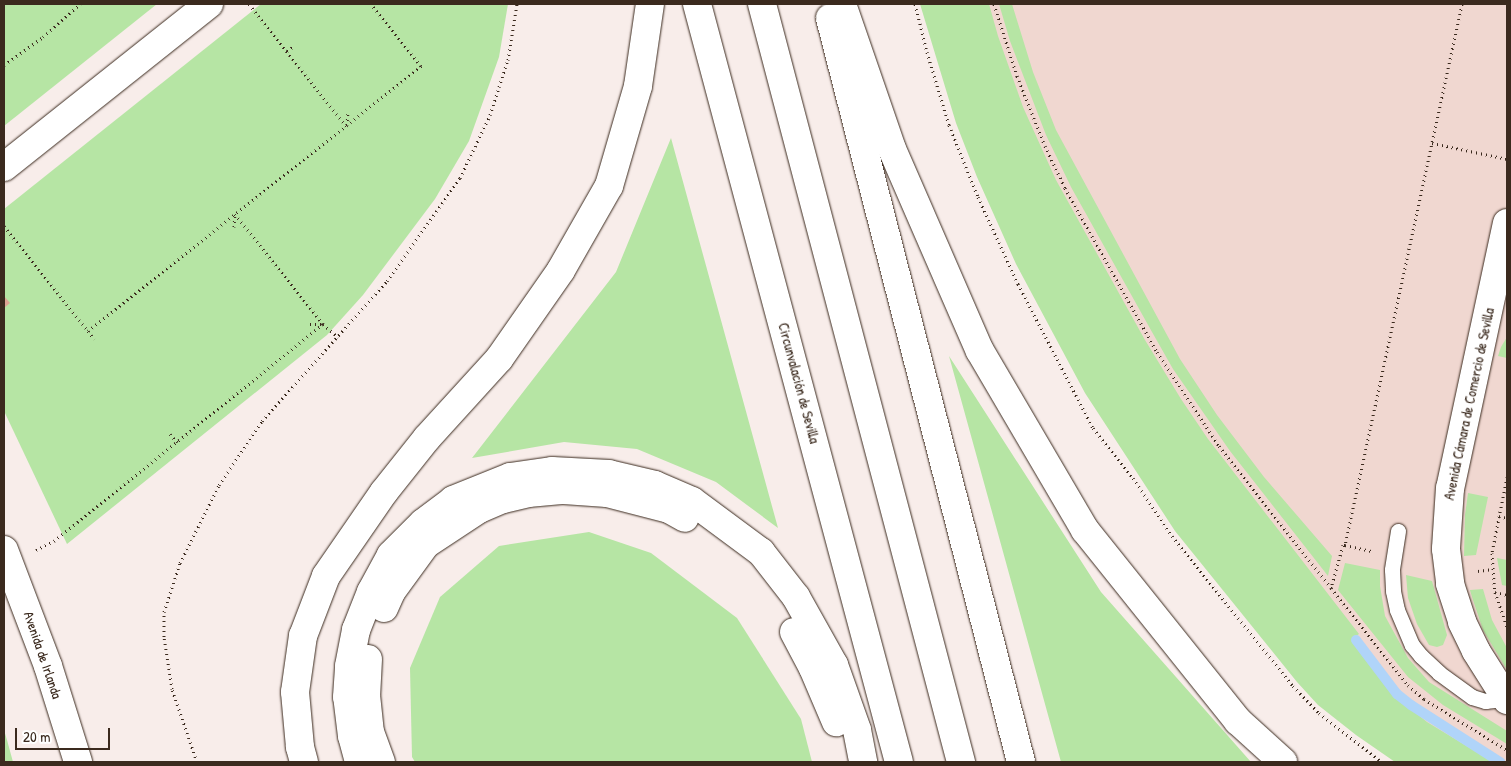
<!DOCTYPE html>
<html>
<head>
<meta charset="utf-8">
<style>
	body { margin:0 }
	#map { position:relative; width:1511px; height:766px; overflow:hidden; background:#f8edea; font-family:"Patrick Hand",sans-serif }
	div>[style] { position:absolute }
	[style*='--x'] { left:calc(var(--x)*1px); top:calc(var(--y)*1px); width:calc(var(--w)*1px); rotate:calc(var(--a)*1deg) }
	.built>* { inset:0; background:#f0d7d0 }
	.green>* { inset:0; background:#b6e5a4 }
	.stream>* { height:10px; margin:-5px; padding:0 5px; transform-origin:5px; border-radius:5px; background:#b0d4f9 }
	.building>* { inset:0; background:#dda595 }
	.path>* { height:3px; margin-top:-1.5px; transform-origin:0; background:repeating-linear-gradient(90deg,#3b2a1e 0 1px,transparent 0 5px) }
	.roads { filter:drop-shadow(0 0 1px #3b2a1e) drop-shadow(0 0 1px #3b2a1e) }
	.lane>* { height:15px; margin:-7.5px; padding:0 7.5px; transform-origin:7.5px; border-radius:7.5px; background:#fff }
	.street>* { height:28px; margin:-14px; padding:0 14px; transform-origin:14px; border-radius:14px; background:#fff }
	.secondary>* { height:28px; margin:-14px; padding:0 14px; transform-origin:14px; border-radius:14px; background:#fff }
	.highway>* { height:28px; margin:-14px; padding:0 14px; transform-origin:14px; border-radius:14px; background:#fff }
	span { translate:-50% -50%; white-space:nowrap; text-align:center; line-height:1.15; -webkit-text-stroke:4px #fff; paint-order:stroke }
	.street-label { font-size:14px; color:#3b2a1e }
	.frame { position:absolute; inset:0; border:5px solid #3b2a1e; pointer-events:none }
	.scale { position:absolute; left:15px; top:728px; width:95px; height:22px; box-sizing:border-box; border:2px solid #3b2a1e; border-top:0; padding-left:6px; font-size:15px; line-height:18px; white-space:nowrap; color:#3b2a1e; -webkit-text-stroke:4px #fff; paint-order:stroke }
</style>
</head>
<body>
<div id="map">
	<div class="built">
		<div style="clip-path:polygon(924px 4px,1507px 4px,1507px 762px,1466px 762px,1284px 655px)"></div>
	</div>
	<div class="green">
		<div style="clip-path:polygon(4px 4px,157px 4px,4px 126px)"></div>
		<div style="clip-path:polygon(261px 4px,508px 4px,499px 57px,469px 141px,435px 199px,363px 295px,327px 335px,67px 544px,4px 411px,4px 209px)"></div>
		<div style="clip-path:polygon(920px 4px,989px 4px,998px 36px,1023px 107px,1056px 180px,1145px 340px,1181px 399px,1208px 439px,1359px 634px,1352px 639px,1394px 695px,1427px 722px,1493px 762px,1395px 762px,1356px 735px,1318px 705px,1297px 682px,1175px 531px,1085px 393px,1016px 264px,977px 177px,956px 123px)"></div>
		<div style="clip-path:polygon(999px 4px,1012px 4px,1033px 72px,1056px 130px,1180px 359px,1217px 415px,1264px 477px,1332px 556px,1328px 576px,1230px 451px,1173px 369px,1152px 332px,1071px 187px,1046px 135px,1010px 41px)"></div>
		<div style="clip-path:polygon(671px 138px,778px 528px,716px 482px,637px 449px,564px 442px,472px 458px,616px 272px)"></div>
		<div style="clip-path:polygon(1507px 337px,1507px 358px,1498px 356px,1501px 347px)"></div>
		<div style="clip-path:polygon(949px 356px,1101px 592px,1251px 762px,1061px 762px)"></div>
		<div style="clip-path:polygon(1468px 493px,1488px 497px,1476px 555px,1464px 556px,1465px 515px)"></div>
		<div style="clip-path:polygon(589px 532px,651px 553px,737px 618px,801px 719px,812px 762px,415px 762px,412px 757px,410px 668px,440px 597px,499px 546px)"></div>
		<div style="clip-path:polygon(1497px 558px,1507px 560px,1507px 586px,1502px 585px)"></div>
		<div style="clip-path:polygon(1345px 563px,1380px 570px,1380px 586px,1385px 616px,1408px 658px,1429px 682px,1507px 731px,1507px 744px,1443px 705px,1408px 677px,1338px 590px)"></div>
		<div style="clip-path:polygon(1406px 575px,1432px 581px,1447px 635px,1443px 645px,1437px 647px,1429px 645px,1417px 624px,1408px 598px)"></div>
		<div style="clip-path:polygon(1483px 589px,1492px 620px,1507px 648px,1507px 670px,1483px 630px,1472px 597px,1470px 590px)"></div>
		<div style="clip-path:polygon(4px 730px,7px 740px,13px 762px,4px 762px)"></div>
	</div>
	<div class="stream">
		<div style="--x:1356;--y:640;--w:68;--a:52.8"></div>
		<div style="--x:1397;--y:694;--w:18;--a:38"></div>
		<div style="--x:1411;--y:705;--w:106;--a:32.6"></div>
	</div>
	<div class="building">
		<div style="clip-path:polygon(4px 296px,10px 303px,4px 308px)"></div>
	</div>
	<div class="path">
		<div style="--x:249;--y:4;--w:156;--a:51.5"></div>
		<div style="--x:915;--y:4;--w:49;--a:76"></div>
		<div style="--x:927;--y:52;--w:76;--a:73.2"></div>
		<div style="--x:949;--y:125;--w:78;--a:68.1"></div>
		<div style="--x:978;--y:197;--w:96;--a:65.3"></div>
		<div style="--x:1018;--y:284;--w:162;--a:62.5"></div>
		<div style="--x:1093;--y:428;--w:64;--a:51.3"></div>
		<div style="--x:1133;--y:478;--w:70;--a:56.1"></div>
		<div style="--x:1172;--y:536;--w:193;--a:51.1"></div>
		<div style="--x:1293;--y:686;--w:37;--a:46"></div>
		<div style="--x:1319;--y:713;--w:80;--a:37.9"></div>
		<div style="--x:994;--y:4;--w:76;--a:72.3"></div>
		<div style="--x:1017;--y:76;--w:75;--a:68.2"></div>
		<div style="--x:1045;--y:146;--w:47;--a:64.5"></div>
		<div style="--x:1065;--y:188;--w:188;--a:60.7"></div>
		<div style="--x:1157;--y:352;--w:113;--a:56.6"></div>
		<div style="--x:1219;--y:446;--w:181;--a:51.7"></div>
		<div style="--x:1462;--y:4;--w:554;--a:102.2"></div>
		<div style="--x:1345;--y:545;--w:2;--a:180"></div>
		<div style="--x:1343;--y:545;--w:45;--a:105.6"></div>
		<div style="--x:1331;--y:588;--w:124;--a:51.6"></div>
		<div style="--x:1408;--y:685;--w:21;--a:41"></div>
		<div style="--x:1424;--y:699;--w:97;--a:31.6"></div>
		<div style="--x:287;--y:51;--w:9;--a:-36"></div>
		<div style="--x:4;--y:65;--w:48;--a:-35.7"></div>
		<div style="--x:43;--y:37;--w:50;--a:-41.7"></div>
		<div style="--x:347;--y:125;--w:13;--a:-86"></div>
		<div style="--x:1432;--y:143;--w:77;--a:12"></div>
		<div style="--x:4;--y:226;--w:134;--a:51.3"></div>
		<div style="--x:88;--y:331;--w:426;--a:-38.5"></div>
		<div style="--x:421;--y:66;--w:80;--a:-128.9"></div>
		<div style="--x:234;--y:227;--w:13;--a:-86"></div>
		<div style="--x:310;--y:324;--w:13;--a:0"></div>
		<div style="--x:323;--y:324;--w:20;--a:41"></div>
		<div style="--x:88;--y:331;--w:10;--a:53"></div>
		<div style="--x:170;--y:434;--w:11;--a:49"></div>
		<div style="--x:1507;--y:477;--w:77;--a:101.2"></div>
		<div style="--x:1492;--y:553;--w:39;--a:86"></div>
		<div style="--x:1495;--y:592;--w:37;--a:71"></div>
		<div style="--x:1499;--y:516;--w:8;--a:14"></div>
		<div style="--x:1345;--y:545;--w:28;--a:13"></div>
		<div style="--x:36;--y:550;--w:20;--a:-27"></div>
		<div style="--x:54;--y:541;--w:346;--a:-38.9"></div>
		<div style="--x:323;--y:324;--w:141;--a:-128.7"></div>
		<div style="--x:1478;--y:571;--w:15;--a:-8"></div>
		<div style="--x:1495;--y:592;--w:12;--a:14"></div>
		<div style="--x:197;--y:762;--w:77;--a:-108.9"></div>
		<div style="--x:172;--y:689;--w:53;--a:-98.7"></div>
		<div style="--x:164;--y:637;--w:25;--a:-90"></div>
		<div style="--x:164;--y:612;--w:52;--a:-71.9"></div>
		<div style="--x:180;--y:563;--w:87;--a:-63.4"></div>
		<div style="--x:219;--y:485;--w:77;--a:-56.1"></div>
		<div style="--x:262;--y:421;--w:188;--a:-48.2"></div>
		<div style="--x:387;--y:281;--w:126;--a:-54.7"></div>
		<div style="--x:460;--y:178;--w:70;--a:-64.5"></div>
		<div style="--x:490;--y:115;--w:29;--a:-72"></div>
		<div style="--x:499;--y:87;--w:28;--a:-72"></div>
		<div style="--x:508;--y:60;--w:57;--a:-80.9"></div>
	</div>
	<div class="roads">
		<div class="lane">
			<div style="--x:1398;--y:531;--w:39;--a:99"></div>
			<div style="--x:1392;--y:570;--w:21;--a:87"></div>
			<div style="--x:1393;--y:591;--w:19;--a:78"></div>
			<div style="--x:1397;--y:610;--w:38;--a:67"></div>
			<div style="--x:1412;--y:645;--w:14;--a:51"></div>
			<div style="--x:1421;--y:656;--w:25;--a:43"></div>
			<div style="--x:1439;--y:673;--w:41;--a:36"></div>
			<div style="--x:1472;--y:697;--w:14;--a:17"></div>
			<div style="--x:1485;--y:701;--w:9;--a:-6"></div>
			<div style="--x:1494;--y:700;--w:10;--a:-37"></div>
		</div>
		<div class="street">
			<div style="--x:4;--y:167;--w:262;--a:-38.5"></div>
			<div style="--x:1507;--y:223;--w:271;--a:102.1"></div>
			<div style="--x:1450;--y:488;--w:61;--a:93.8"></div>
			<div style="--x:1446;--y:549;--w:35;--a:83"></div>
			<div style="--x:1450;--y:584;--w:40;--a:72"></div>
			<div style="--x:1462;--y:622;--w:32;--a:64"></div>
			<div style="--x:1476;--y:651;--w:58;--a:57.7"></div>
		</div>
		<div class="secondary">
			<div style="--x:4;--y:550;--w:124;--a:69.2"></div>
			<div style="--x:48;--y:666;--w:101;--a:72.6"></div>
		</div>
		<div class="highway">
			<div style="--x:697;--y:4;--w:784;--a:75.08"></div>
			<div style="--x:762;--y:4;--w:784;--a:75.29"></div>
			<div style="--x:842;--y:4;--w:153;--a:71"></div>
			<div style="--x:892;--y:149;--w:220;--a:66.5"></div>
			<div style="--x:980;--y:351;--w:208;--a:59.6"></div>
			<div style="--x:1085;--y:530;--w:245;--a:51.3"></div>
			<div style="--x:1238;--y:721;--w:61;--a:42.3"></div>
			<div style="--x:830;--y:18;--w:768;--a:75.6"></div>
			<div style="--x:384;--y:608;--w:17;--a:-66"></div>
			<div style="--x:391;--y:592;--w:59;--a:-53.9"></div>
			<div style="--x:426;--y:544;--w:64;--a:-33.4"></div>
			<div style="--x:479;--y:509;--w:26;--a:-23"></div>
			<div style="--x:503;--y:499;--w:26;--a:-13"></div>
			<div style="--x:528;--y:493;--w:36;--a:-5"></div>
			<div style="--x:564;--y:490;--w:43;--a:4"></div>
			<div style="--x:607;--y:493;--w:64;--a:14.5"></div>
			<div style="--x:669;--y:509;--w:18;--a:29"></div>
			<div style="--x:794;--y:632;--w:41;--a:62.2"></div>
			<div style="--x:813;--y:668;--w:59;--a:66.9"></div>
			<div style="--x:368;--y:659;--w:36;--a:93"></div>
			<div style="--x:366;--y:695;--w:37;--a:84"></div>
			<div style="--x:370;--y:732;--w:32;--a:70"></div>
			<div style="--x:304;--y:762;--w:16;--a:-105"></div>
			<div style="--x:300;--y:747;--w:55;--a:-95.2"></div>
			<div style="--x:295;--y:692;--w:57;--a:-81.9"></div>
			<div style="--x:303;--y:636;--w:64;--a:-69"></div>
			<div style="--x:326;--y:576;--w:102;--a:-55.4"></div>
			<div style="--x:384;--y:492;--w:69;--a:-51.5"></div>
			<div style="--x:427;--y:438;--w:107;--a:-47.7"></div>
			<div style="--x:499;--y:359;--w:108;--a:-55.1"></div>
			<div style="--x:561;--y:270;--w:97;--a:-60.3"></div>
			<div style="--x:609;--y:186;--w:104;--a:-73.8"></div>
			<div style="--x:638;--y:86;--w:83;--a:-81.7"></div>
			<div style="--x:359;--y:762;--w:27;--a:-105"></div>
			<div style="--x:352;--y:736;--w:39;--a:-97"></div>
			<div style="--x:347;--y:697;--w:31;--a:-86"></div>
			<div style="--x:349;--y:666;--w:37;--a:-79"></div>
			<div style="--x:356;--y:630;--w:41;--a:-68.5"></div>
			<div style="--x:371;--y:592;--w:42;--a:-61.6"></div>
			<div style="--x:391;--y:555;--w:45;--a:-45"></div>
			<div style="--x:423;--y:523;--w:38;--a:-37"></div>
			<div style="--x:453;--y:500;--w:61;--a:-22"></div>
			<div style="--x:510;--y:477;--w:42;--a:-8.1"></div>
			<div style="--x:552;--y:471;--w:57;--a:3"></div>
			<div style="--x:609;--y:474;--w:47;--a:13.4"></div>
			<div style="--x:655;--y:485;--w:40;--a:23.4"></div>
			<div style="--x:692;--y:501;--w:86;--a:36.5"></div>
			<div style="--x:761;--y:552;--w:57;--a:52.1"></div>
			<div style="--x:796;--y:597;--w:78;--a:60.8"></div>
			<div style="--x:834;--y:665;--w:69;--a:70.5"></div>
			<div style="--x:857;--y:730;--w:33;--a:79"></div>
		</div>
	</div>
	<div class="street-label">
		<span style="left:799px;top:383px;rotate:75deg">Circunvalación de Sevilla</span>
		<span style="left:1469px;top:404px;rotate:-78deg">Avenida Cámara de Comercio de Sevilla</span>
		<span style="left:43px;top:655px;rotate:71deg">Avenida de Irlanda</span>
	</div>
	<div class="frame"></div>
	<div class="scale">20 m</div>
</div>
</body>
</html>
